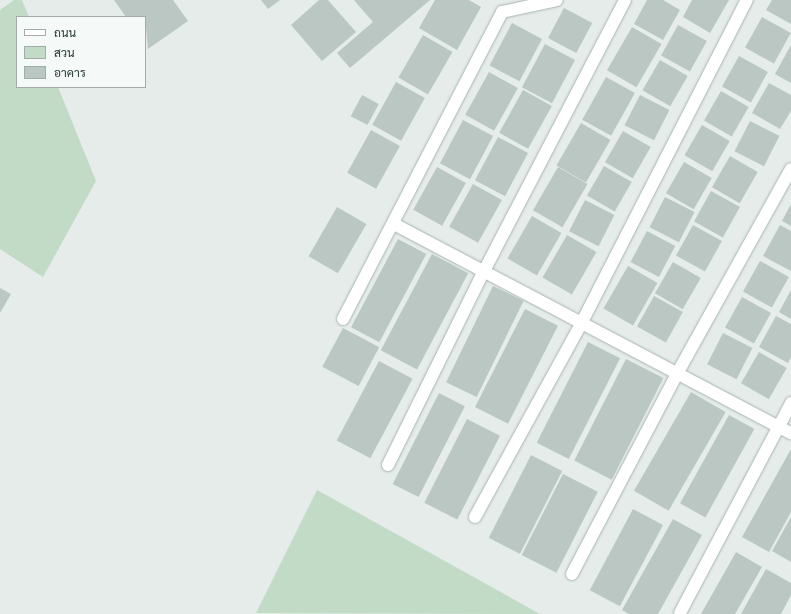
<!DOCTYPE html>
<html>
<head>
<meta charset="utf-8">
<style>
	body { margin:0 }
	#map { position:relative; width:791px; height:614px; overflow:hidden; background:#e5ece9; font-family:Rubik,Sarabun,sans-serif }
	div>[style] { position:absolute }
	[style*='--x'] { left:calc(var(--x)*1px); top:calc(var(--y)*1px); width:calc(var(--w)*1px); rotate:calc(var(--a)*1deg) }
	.green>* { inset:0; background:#c1dbc7 }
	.building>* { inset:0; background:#bbc7c2; transform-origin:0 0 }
	.roads { filter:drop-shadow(0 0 1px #a8b4af) drop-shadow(0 0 1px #a8b4af) }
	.minor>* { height:12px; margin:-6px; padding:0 6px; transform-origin:6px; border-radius:6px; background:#fff }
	span { translate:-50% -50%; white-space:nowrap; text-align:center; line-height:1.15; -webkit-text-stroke:3.5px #f5f9f7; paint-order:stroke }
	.legend { position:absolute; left:16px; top:16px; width:130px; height:72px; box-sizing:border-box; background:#f5f9f7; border:1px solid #a2ada9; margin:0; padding:5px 7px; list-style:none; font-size:12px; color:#263c35 }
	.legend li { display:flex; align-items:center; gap:8px; height:20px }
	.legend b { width:20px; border:1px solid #a2ada9 }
</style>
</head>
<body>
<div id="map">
	<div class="green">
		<div style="clip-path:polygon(14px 0,22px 0,29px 17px,17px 17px,17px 87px,58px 87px,96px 181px,43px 277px,0 249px,0 10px)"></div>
		<div style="clip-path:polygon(317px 490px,540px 614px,256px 613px)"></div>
	</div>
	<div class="building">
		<div style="clip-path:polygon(114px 0,173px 0,188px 21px,148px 49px,145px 17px,126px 17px)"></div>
		<div style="clip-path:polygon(261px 0,280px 0,268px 9px)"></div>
		<div style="clip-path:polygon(319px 0,328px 0,356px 32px,322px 61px,291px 25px)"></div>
		<div style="clip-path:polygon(354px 0,430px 0,350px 68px,337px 53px,373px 22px)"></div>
		<div style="clip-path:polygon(435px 0,469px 0,481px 7px,457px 50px,419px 28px)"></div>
		<div style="clip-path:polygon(647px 0,663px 0,680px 10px,663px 40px,634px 24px)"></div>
		<div style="clip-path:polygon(692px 0,729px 0,710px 33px,683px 17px)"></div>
		<div style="clip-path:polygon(772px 0,791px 0,791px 24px,766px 10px)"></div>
		<div style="left:564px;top:8px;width:32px;height:34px;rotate:28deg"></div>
		<div style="left:762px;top:17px;width:33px;height:35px;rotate:29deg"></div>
		<div style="left:512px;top:23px;width:34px;height:48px;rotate:28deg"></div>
		<div style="left:678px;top:25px;width:33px;height:35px;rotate:29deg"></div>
		<div style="left:632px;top:27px;width:34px;height:50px;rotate:30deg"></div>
		<div style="left:423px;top:35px;width:34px;height:49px;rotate:30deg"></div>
		<div style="left:545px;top:44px;width:34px;height:49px;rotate:28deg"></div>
		<div style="clip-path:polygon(791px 45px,791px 83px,775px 74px)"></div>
		<div style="left:739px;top:56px;width:33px;height:35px;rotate:29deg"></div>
		<div style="left:660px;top:60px;width:32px;height:35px;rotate:30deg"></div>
		<div style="left:489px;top:72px;width:33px;height:49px;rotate:29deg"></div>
		<div style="left:606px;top:77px;width:33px;height:49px;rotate:29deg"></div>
		<div style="left:396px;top:82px;width:33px;height:49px;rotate:29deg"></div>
		<div style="clip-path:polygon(769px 83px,791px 95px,791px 111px,780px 129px,752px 113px)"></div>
		<div style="left:523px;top:90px;width:33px;height:49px;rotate:29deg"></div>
		<div style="left:721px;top:91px;width:32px;height:34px;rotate:30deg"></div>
		<div style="left:362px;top:95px;width:19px;height:24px;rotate:28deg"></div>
		<div style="left:640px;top:95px;width:33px;height:34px;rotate:27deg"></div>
		<div style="left:463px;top:120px;width:34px;height:49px;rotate:28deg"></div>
		<div style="left:750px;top:121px;width:33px;height:34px;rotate:27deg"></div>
		<div style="left:581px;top:123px;width:34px;height:49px;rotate:30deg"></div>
		<div style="left:702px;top:125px;width:32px;height:35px;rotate:30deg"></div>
		<div style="left:371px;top:130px;width:33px;height:49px;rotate:29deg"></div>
		<div style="left:623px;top:131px;width:32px;height:36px;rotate:30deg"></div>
		<div style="left:498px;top:137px;width:34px;height:49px;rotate:28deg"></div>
		<div style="left:730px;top:156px;width:32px;height:36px;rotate:30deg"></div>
		<div style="left:684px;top:162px;width:32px;height:36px;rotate:30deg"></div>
		<div style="left:604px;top:166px;width:32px;height:34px;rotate:30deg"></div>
		<div style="left:437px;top:167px;width:33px;height:49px;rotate:29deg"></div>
		<div style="left:558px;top:167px;width:34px;height:50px;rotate:30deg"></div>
		<div style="left:473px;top:184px;width:33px;height:49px;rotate:29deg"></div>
		<div style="left:711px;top:191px;width:33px;height:35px;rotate:29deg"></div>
		<div style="left:665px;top:197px;width:33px;height:34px;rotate:27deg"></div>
		<div style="left:585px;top:200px;width:33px;height:35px;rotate:27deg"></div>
		<div style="clip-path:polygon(791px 204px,791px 226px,782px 221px)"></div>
		<div style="left:337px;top:207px;width:34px;height:57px;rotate:30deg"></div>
		<div style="left:532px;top:216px;width:34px;height:49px;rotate:30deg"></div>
		<div style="left:693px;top:225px;width:33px;height:35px;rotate:29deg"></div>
		<div style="clip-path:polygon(780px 225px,791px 231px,791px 271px,763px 256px)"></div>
		<div style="left:647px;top:231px;width:32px;height:35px;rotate:28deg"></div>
		<div style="left:567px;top:235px;width:34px;height:49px;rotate:30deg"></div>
		<div style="left:398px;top:239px;width:32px;height:100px;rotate:28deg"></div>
		<div style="left:432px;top:254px;width:41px;height:109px;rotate:28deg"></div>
		<div style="left:760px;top:261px;width:33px;height:35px;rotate:29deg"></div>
		<div style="left:673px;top:262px;width:32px;height:36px;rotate:30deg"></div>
		<div style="left:628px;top:266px;width:34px;height:49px;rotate:30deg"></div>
		<div style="left:493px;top:286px;width:34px;height:107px;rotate:26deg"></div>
		<div style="clip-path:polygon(0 288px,11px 294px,0 313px)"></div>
		<div style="clip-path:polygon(791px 290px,791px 319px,779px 312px)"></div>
		<div style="left:654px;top:296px;width:33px;height:35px;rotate:29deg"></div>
		<div style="left:742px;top:297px;width:33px;height:35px;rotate:29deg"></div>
		<div style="left:525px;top:309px;width:37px;height:110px;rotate:27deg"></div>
		<div style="clip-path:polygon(776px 316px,791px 324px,791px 357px,788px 363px,759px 347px)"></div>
		<div style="left:343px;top:328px;width:41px;height:44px;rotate:28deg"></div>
		<div style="left:723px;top:333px;width:33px;height:35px;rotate:27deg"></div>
		<div style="left:588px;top:342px;width:36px;height:113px;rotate:27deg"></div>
		<div style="left:759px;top:352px;width:32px;height:36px;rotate:30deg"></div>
		<div style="left:626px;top:359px;width:42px;height:114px;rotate:27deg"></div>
		<div style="left:379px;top:361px;width:38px;height:90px;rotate:28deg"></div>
		<div style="left:691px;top:392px;width:40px;height:114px;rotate:30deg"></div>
		<div style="left:439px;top:393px;width:29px;height:102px;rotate:27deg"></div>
		<div style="left:729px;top:415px;width:29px;height:101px;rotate:29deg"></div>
		<div style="left:467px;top:419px;width:37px;height:94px;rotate:27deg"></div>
		<div style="clip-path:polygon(791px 449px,791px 512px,769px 552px,742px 537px)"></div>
		<div style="left:531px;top:455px;width:35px;height:93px;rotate:27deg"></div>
		<div style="left:563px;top:474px;width:39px;height:91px;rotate:27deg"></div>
		<div style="left:633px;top:509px;width:34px;height:92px;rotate:28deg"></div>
		<div style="clip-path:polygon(791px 517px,791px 562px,772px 551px)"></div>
		<div style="clip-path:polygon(673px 519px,702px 535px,658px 614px,629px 614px,622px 610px)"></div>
		<div style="clip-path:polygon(736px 552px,762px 567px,735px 614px,701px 614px)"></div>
		<div style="clip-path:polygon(766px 569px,791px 583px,791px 595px,781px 614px,741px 614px)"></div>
	</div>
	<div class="roads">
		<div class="minor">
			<div style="--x:394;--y:224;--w:449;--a:27.8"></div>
			<div style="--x:343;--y:319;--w:346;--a:-62.6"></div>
			<div style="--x:502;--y:12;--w:56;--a:-12.3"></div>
			<div style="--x:388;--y:465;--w:216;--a:-63.7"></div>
			<div style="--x:484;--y:271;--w:305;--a:-62.5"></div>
			<div style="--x:475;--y:517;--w:222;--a:-61.2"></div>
			<div style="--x:582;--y:322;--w:362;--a:-62.9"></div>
			<div style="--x:572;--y:574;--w:228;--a:-62.3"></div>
			<div style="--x:678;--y:372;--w:232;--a:-60.9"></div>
			<div style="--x:680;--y:613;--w:238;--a:-62.1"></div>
		</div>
	</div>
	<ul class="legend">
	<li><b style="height:5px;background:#fff"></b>ถนน</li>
	<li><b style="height:11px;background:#c1dbc7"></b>สวน</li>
	<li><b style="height:11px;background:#bbc7c2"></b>อาคาร</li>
	</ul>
</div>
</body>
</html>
